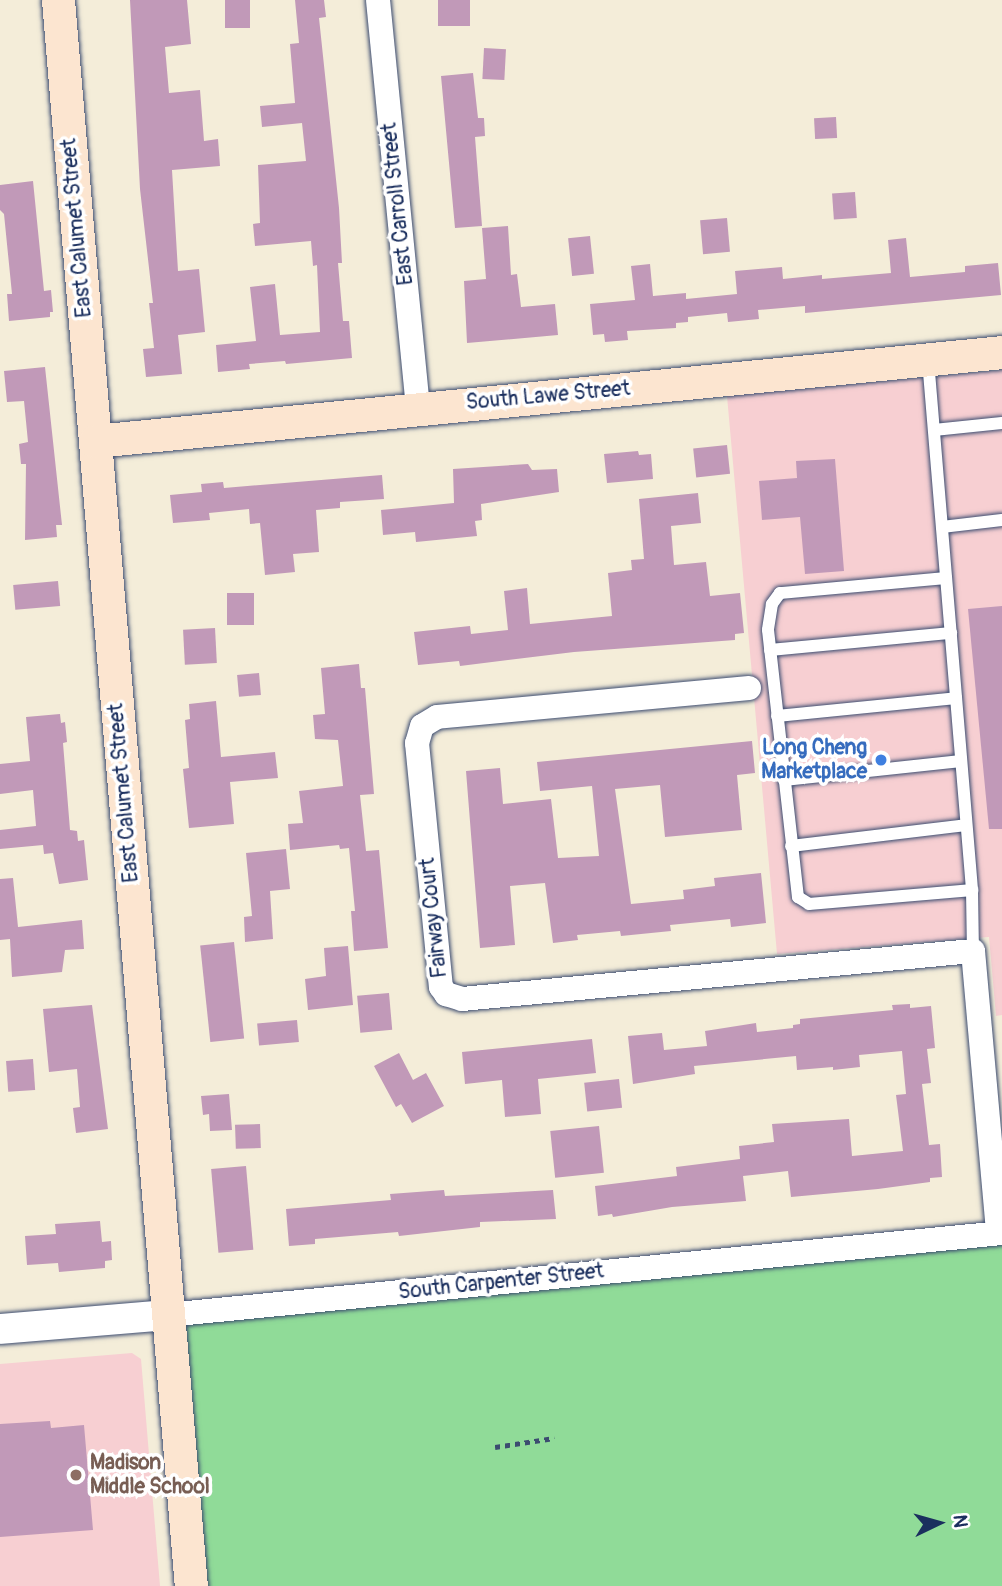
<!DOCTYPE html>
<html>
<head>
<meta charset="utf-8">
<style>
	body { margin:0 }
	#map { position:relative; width:1002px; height:1586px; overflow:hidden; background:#f4edd9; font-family:Pangolin,sans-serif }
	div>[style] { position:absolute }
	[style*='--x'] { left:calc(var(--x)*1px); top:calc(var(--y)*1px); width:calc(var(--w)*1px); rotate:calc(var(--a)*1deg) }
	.built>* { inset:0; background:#f7cfd2 }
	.green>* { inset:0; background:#90db98 }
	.building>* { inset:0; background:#c199b8; transform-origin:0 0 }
	.path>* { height:4.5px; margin-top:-2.25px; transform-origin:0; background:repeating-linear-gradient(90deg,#3c4c70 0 5px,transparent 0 10px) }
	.roads { filter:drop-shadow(0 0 2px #3c4c70) drop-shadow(0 0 2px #3c4c70) }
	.service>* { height:12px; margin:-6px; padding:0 6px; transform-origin:6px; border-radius:6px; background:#fff }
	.minor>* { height:24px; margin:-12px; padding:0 12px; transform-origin:12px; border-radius:12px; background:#fff }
	.tertiary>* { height:30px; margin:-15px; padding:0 15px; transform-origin:15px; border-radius:15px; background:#fff }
	.secondary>* { height:33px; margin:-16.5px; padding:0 16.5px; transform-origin:16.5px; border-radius:16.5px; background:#fce5d0 }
	.dots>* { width:19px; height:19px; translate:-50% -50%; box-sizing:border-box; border:4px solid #fff; border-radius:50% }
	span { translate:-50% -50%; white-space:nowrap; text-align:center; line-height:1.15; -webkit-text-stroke:7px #fff; paint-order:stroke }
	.street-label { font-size:21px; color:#1b2f5e }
	.shop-label { font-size:21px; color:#366cbe; font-weight:700 }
	.right { translate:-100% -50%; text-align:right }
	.education-label { font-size:21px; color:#785e54; font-weight:700 }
	.left { translate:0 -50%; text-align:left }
	.north { position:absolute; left:904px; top:1488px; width:70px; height:70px; -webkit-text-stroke:5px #fff; paint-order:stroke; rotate:85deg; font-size:19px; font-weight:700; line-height:28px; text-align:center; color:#1b2f5e }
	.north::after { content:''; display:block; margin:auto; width:24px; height:32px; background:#1b2f5e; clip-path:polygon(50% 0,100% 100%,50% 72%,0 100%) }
</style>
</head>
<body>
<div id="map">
	<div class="built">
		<div style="clip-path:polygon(1002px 370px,1002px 1015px,996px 1016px,989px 937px,777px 954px,727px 396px)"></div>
		<div style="clip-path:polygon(132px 1353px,141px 1359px,160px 1586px,0 1586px,0 1364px)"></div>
	</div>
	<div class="green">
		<div style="clip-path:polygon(1002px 1233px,1002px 1586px,191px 1586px,167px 1315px)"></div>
	</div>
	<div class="building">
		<div style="clip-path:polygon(130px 0,187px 0,191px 44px,165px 47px,169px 93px,200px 90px,204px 141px,218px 139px,220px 166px,172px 170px,178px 271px,199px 269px,205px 332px,178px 335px,182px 374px,146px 377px,143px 349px,154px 348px,149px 303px,153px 303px,140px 189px)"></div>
		<div style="left:225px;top:0;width:25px;height:28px"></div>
		<div style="clip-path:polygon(295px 0,324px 0,326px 17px,319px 18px,339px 208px,342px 263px,338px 263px,343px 321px,349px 321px,352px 358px,286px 364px,285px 361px,249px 364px,250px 369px,218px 372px,216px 345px,256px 341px,250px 287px,275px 284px,280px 335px,320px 332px,317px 265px,313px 266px,311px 241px,255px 246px,253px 224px,260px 223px,258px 165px,306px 161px,302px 123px,262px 127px,260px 106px,295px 103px,290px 44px,299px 43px)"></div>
		<div style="left:438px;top:0;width:32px;height:26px"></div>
		<div style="left:484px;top:48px;width:22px;height:31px;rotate:3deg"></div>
		<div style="clip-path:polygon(473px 73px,478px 118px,484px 118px,485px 136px,475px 137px,482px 226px,455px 228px,441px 76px)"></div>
		<div style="left:836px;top:117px;width:21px;height:22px;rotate:87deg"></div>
		<div style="clip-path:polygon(33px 181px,44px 291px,51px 290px,53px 312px,50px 312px,50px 317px,9px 321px,7px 294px,12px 294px,4px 214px,0 210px,0 185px)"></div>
		<div style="left:855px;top:192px;width:26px;height:23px;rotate:86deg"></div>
		<div style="left:727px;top:218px;width:34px;height:27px;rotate:85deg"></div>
		<div style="clip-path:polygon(508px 226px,511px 275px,517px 274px,521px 307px,555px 304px,558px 335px,467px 343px,464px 281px,486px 279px,482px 228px)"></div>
		<div style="left:590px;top:236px;width:38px;height:22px;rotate:84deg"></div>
		<div style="clip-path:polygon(906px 238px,910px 277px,965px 272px,965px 266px,998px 263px,1001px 295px,805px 313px,805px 306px,758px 310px,759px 319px,728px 322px,727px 313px,688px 317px,688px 322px,676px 323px,676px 328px,627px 331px,628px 340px,605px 342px,604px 334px,593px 335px,590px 304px,635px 300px,631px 266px,650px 264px,653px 296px,686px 293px,686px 299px,737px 294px,735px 271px,782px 267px,783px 279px,822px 275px,822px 279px,891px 273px,888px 240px)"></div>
		<div style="clip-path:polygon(45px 367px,62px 525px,56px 525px,57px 537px,25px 540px,26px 464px,21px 464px,19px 444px,28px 442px,24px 401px,7px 402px,4px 371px)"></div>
		<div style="left:727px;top:445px;width:29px;height:34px;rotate:84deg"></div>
		<div style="clip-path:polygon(638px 451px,639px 455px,651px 454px,653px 479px,607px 483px,604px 454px)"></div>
		<div style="clip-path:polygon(835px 459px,844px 571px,805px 574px,800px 517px,762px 520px,759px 481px,797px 478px,796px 461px)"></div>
		<div style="clip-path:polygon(528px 464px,532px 470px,557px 469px,559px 492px,481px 504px,482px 520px,475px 521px,477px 536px,416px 542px,415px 532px,383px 535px,381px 510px,454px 503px,453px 469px)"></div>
		<div style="clip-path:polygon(382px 475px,384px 499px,340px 502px,340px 508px,316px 510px,319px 552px,293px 554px,295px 572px,265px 575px,260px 523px,250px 524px,249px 509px,209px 513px,210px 520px,173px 523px,170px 495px,202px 492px,201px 484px,223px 482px,224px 488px)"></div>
		<div style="clip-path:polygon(698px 493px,701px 523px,671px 526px,674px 565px,706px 562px,710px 596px,740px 593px,744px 633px,735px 634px,735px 640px,574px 652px,460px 666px,459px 661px,418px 665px,414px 632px,470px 626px,471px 634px,508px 630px,504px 591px,527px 588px,530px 624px,612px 616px,608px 573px,632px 570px,631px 560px,644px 559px,639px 499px)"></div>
		<div style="left:58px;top:581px;width:25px;height:45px;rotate:85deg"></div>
		<div style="left:254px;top:593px;width:32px;height:27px;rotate:90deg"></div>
		<div style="clip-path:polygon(1002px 606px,1002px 829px,989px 829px,968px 609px)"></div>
		<div style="left:215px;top:628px;width:35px;height:32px;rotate:87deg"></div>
		<div style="clip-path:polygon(359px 664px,361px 688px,365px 688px,374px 794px,360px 795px,366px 851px,379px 850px,388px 948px,354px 951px,351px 911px,355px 911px,349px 848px,340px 849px,339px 845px,290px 850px,288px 824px,303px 823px,299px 791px,343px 786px,338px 740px,315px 739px,313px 715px,325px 714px,321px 668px)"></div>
		<div style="left:259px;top:673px;width:22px;height:22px;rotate:85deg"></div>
		<div style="clip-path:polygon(216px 701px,221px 757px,275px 752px,278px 778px,230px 782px,234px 824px,189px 828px,183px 769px,189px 768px,185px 720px,190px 719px,189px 704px)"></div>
		<div style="clip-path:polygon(60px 714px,61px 723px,65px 722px,67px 742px,63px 743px,70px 830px,77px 831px,78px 841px,84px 840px,88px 880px,59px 884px,53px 853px,44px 854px,43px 845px,0 849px,0 830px,36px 826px,33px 790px,0 794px,0 764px,30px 761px,26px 717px)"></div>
		<div style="clip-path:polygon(752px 741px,755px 773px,737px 775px,742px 830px,665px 837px,660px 785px,615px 789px,631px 904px,684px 899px,683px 890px,715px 886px,714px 878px,761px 873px,766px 923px,731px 927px,730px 919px,670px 925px,671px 931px,621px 936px,620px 931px,577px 935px,578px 940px,553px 943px,545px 883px,510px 886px,515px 945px,480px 948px,466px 771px,500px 768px,503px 804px,551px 799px,558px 858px,599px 856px,592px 786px,540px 791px,537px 762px)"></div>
		<div style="clip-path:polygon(286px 849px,290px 889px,270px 891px,273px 939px,245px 942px,244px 917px,252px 916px,246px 853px)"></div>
		<div style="clip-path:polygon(13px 878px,18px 927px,82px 920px,84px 949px,65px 950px,62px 972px,12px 977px,10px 939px,0 940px,0 879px)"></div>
		<div style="left:234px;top:942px;width:97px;height:34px;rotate:84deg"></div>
		<div style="clip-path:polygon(348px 946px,353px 1005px,308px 1010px,305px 979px,326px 976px,324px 948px)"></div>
		<div style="left:389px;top:993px;width:37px;height:32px;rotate:85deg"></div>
		<div style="clip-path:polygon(910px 1004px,910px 1008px,931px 1006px,935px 1048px,927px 1049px,931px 1083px,922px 1084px,929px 1145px,940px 1144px,942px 1177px,930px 1178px,930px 1182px,878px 1189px,791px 1197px,788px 1171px,743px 1176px,746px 1201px,672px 1207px,613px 1217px,612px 1214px,598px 1216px,595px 1186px,677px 1176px,676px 1167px,740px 1159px,739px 1146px,774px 1142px,772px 1124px,849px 1119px,852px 1156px,903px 1151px,896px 1095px,906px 1094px,902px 1051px,859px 1055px,860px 1067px,833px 1070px,833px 1067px,797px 1070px,796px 1056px,694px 1066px,695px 1074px,633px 1084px,628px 1036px,662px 1033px,664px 1050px,707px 1046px,705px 1031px,756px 1023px,757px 1032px,793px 1028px,793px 1025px,800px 1024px,800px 1019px,893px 1010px,892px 1005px)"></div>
		<div style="clip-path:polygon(92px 1005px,108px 1129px,76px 1133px,73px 1108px,80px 1107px,77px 1069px,49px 1072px,43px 1009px)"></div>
		<div style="left:297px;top:1020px;width:22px;height:40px;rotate:85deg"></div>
		<div style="clip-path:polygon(592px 1039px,596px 1073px,538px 1079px,541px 1114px,505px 1117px,502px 1080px,465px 1084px,462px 1052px)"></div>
		<div style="clip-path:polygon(399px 1053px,413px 1080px,426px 1073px,444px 1106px,412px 1123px,401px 1104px,396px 1107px,374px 1066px)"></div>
		<div style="left:33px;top:1059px;width:31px;height:27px;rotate:86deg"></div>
		<div style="left:619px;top:1079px;width:29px;height:35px;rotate:84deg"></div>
		<div style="clip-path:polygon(229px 1094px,232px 1130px,210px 1131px,209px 1114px,203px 1115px,201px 1096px)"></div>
		<div style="left:260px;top:1124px;width:24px;height:25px;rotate:88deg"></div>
		<div style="left:599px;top:1126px;width:47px;height:49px;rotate:84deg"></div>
		<div style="left:246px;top:1166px;width:84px;height:35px;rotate:85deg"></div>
		<div style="clip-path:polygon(444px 1190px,445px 1196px,553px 1190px,556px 1219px,480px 1222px,480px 1227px,399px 1236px,398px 1232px,315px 1239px,315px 1244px,289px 1246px,286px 1209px,391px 1200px,390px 1194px)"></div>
		<div style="clip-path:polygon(100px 1221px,102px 1242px,111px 1241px,112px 1260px,105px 1261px,105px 1268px,59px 1272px,58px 1263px,27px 1265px,25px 1236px,56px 1234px,55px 1224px)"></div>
		<div style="clip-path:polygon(50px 1421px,51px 1428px,84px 1425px,93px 1530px,0 1537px,0 1424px)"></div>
	</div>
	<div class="path">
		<div style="--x:495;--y:1447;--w:60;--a:-8.7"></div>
		<div style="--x:89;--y:1492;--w:65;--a:-4.4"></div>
	</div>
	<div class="roads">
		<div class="service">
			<div style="--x:928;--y:360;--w:532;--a:85.25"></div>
			<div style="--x:972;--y:890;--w:61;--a:89.1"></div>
			<div style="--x:934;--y:430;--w:68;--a:-5.9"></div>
			<div style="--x:942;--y:527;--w:60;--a:-6.7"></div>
			<div style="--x:946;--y:578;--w:167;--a:174.8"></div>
			<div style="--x:780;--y:593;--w:14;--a:126"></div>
			<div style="--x:772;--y:604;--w:26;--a:99"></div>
			<div style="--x:768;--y:630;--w:269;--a:83.6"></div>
			<div style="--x:798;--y:897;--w:13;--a:32"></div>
			<div style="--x:809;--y:904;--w:164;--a:-4.9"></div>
			<div style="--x:770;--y:650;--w:182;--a:-5.4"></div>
			<div style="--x:777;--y:716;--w:180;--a:-5.7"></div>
			<div style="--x:784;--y:780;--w:178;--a:-6.1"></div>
			<div style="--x:791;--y:846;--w:176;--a:-6.8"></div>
		</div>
		<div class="minor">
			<div style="--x:378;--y:0;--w:410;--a:84.4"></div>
			<div style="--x:749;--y:688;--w:313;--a:174.7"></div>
			<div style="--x:437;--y:717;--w:17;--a:149"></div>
			<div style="--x:422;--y:726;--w:18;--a:106"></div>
			<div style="--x:417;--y:743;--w:245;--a:84.4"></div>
			<div style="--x:441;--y:987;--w:9;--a:54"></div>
			<div style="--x:446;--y:994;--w:17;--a:17"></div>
			<div style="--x:462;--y:999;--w:513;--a:-5.37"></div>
			<div style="--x:973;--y:951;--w:283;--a:84.9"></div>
			<div style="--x:167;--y:1315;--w:839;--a:-5.61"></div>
		</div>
		<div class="tertiary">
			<div style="--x:0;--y:1329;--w:168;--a:-4.8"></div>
		</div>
		<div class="secondary">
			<div style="--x:58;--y:0;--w:1592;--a:85.21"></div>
			<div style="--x:95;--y:441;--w:911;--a:-5.6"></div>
		</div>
	</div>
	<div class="dots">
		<div style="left:881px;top:760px;background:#3f7fe0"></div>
		<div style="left:76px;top:1475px;background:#8d6e63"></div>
	</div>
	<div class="street-label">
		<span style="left:398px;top:204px;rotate:-96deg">East Carroll Street</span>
		<span style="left:77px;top:228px;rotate:-95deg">East Calumet Street</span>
		<span style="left:548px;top:396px;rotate:-5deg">South Lawe Street</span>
		<span style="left:124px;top:793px;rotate:-95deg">East Calumet Street</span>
		<span style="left:434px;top:918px;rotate:-96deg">Fairway Court</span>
		<span style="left:501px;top:1282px;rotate:-6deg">South Carpenter Street</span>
	</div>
	<div class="shop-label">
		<span class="right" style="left:867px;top:760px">Long Cheng<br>Marketplace</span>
	</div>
	<div class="education-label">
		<span class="left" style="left:90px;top:1475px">Madison<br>Middle School</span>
	</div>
	<div class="north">N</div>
</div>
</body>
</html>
